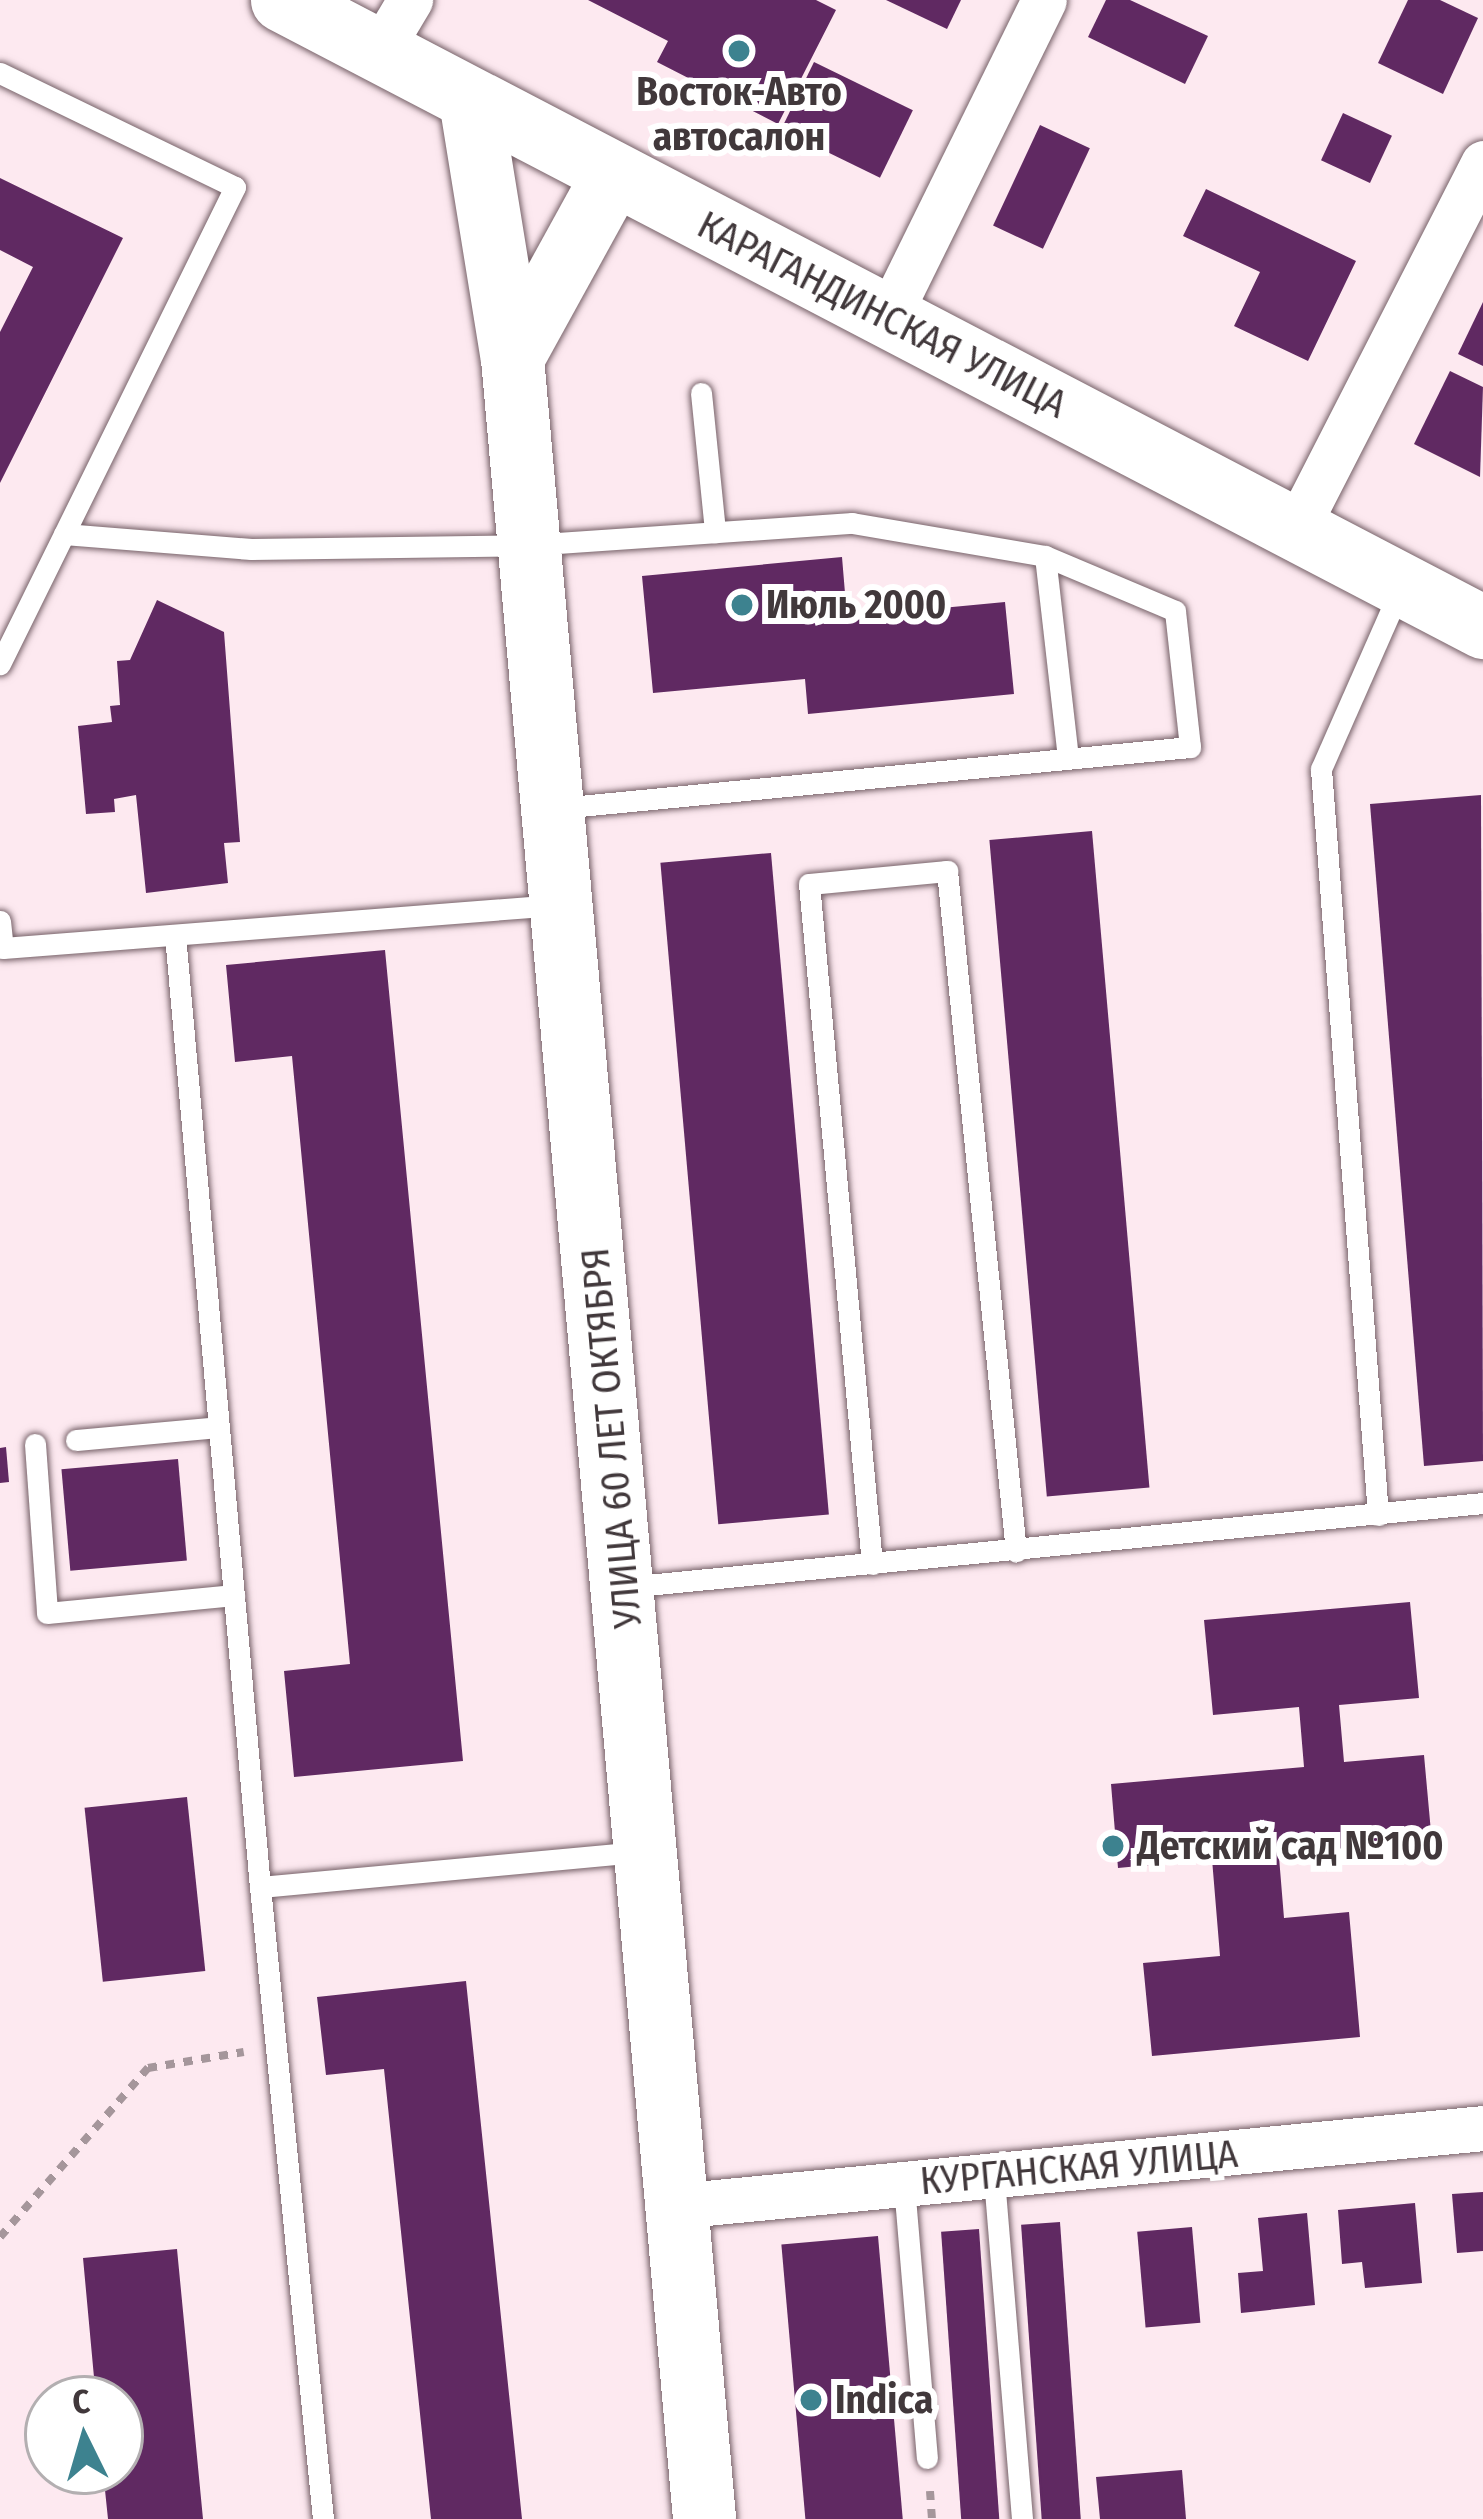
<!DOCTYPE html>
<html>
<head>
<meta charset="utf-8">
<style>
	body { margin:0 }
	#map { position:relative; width:1483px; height:2519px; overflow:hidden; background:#fde9f0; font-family:"Fira Sans Condensed",sans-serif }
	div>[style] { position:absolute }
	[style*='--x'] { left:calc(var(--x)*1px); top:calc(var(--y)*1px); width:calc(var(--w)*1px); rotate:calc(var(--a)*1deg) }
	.building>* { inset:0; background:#602962; transform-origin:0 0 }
	.path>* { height:8px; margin-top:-4px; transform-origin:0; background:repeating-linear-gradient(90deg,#a5969b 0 9px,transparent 0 18px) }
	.roads { filter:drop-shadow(0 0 3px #776269) drop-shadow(0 0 3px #776269) }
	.lane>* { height:21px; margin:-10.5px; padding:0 10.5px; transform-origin:10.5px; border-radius:10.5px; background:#fff }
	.street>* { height:45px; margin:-22.5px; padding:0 22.5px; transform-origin:22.5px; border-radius:22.5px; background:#fff }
	.secondary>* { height:63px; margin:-31.5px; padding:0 31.5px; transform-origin:31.5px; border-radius:31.5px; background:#fff }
	.dots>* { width:33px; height:33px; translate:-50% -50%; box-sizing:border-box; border:6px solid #fff; border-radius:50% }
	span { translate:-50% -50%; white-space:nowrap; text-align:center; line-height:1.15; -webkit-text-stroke:12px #fff; paint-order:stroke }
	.poi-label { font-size:39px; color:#41383b; font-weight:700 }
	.left { translate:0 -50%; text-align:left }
	.street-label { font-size:39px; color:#41383b }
	.north { position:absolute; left:24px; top:2375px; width:120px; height:120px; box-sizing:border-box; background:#fff; border:3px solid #b3afb1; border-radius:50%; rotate:355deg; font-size:33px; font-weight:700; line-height:48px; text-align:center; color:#41383b }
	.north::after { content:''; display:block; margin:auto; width:42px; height:54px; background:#3d828f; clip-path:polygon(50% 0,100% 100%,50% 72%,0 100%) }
</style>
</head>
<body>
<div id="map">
	<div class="building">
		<div style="clip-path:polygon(588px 0,816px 0,836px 10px,778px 124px,657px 62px,668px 41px)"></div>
		<div style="clip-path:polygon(886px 0,961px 0,947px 29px)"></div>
		<div style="clip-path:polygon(1106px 0,1130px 0,1208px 36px,1185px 84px,1088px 37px)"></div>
		<div style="clip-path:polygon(1408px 0,1440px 0,1478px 18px,1443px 94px,1378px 63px)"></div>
		<div style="left:814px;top:62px;width:110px;height:75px;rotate:26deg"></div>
		<div style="left:1343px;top:113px;width:54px;height:52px;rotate:25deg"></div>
		<div style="left:1040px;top:125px;width:55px;height:111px;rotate:25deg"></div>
		<div style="clip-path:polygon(0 178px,123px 238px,0 483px,0 332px,33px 267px,0 250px)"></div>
		<div style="clip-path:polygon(1206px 189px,1356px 261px,1308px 361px,1234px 326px,1260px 272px,1183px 236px)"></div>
		<div style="clip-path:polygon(1483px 302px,1483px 366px,1458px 354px)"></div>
		<div style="clip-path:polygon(1450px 371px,1483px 387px,1480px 477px,1414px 444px)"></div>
		<div style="clip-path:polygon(842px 557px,847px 617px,1005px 602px,1014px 694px,808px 714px,805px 679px,653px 693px,642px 576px)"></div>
		<div style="clip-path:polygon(157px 600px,224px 632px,240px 842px,224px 843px,228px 883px,146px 893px,136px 795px,114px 799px,115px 812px,86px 814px,78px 726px,112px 722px,110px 706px,120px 705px,117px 661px,130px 660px)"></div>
		<div style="clip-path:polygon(1481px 795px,1483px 1461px,1424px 1466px,1370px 804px)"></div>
		<div style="left:1092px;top:831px;width:659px;height:103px;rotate:85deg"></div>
		<div style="left:771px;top:853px;width:664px;height:111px;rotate:85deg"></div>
		<div style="clip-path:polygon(385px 950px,463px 1761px,294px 1777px,284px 1671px,350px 1664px,292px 1056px,235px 1062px,226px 965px)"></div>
		<div style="clip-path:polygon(6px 1447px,9px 1482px,0 1483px,0 1448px)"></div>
		<div style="left:178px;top:1459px;width:102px;height:117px;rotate:85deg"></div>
		<div style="clip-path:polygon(1410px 1602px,1419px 1698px,1339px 1705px,1344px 1762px,1424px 1755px,1432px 1843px,1279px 1857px,1284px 1918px,1349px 1912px,1360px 2037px,1152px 2056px,1143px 1963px,1220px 1956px,1212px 1859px,1118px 1868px,1111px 1784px,1304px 1767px,1299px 1707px,1213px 1715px,1204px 1620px)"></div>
		<div style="left:187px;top:1797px;width:175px;height:103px;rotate:84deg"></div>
		<div style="clip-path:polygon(466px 1981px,522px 2519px,431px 2519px,384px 2069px,326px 2075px,317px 1997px)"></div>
		<div style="clip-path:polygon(1483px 2192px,1483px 2251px,1457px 2253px,1452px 2194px)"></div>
		<div style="clip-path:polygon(1415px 2203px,1422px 2283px,1365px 2288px,1362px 2262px,1342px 2264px,1338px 2210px)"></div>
		<div style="clip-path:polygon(1307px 2213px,1315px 2305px,1241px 2313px,1238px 2273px,1263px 2271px,1258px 2218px)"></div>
		<div style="left:1060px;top:2222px;width:298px;height:39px;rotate:86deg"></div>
		<div style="left:1192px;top:2227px;width:96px;height:55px;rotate:85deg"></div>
		<div style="left:979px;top:2229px;width:291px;height:38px;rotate:86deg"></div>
		<div style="left:878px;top:2236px;width:284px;height:97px;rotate:85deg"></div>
		<div style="clip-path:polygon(177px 2249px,203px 2519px,108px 2519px,103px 2471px,120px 2471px,120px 2399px,96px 2399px,83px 2258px)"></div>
		<div style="clip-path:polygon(1182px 2470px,1186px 2519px,1100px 2519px,1096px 2477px)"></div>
	</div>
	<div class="path">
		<div style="--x:0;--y:2237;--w:225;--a:-48.8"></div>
		<div style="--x:148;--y:2068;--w:97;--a:-9.5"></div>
		<div style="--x:930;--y:2491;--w:28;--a:86"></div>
	</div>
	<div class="roads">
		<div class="lane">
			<div style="--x:0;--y:73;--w:261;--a:25.9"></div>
			<div style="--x:235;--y:187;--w:532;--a:116.23"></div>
			<div style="--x:701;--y:393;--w:140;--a:84.2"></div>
			<div style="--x:64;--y:534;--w:188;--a:4.6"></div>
			<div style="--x:251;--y:549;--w:277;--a:-0.8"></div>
			<div style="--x:528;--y:545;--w:325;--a:-3.9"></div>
			<div style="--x:852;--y:523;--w:196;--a:9.7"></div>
			<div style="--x:1045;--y:556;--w:141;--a:22.9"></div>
			<div style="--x:1175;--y:611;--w:137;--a:83.7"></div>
			<div style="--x:1190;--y:747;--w:634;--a:174.48"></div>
			<div style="--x:1045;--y:556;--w:202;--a:83.5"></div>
			<div style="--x:0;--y:921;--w:27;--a:84"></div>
			<div style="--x:3;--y:948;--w:555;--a:-4.45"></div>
			<div style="--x:175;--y:935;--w:956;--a:84.9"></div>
			<div style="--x:260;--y:1887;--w:381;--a:-5.3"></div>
			<div style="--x:76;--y:1440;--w:143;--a:-5.2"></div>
			<div style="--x:35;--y:1444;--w:169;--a:85.9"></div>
			<div style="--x:47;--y:1613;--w:188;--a:-5.5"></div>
			<div style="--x:1378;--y:1515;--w:748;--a:-94.37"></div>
			<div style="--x:1321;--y:769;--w:193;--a:-66.2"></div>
			<div style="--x:872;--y:1564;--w:683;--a:-95.29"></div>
			<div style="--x:809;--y:884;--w:139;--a:-5.4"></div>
			<div style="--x:947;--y:871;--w:684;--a:84.21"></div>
			<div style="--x:626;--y:1587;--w:861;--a:-5.6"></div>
			<div style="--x:260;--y:1887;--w:635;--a:84.31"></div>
			<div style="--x:994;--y:2178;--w:342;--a:85.3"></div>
			<div style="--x:904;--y:2185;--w:274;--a:85.2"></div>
		</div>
		<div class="street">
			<div style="--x:379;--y:52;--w:61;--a:-59.2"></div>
			<div style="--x:888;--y:317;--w:353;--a:-63.8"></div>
			<div style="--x:1296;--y:529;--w:411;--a:-62.9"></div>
			<div style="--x:675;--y:2206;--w:812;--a:-5.51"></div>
		</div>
		<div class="secondary">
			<div style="--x:282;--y:0;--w:1355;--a:27.57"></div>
			<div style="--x:470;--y:100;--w:261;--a:80.8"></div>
			<div style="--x:512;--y:358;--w:2170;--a:84.92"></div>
			<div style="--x:512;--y:358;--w:208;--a:-61.2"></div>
		</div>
	</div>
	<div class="dots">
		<div style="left:739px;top:51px;background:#3d828f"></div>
		<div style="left:742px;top:605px;background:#3d828f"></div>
		<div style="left:1113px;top:1846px;background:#3d828f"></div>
		<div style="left:811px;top:2400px;background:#3d828f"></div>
	</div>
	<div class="poi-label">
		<span style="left:739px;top:115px">Восток-Авто<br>автосалон</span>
		<span class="left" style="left:766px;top:605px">Июль 2000</span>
		<span class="left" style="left:1137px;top:1846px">Детский сад №100</span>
		<span class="left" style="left:835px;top:2400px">Indica</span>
	</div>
	<div class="street-label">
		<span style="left:882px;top:315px;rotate:27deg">КАРАГАНДИНСКАЯ УЛИЦА</span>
		<span style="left:612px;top:1438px;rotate:-95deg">УЛИЦА 60 ЛЕТ ОКТЯБРЯ</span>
		<span style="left:1079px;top:2168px;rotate:-5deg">КУРГАНСКАЯ УЛИЦА</span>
	</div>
	<div class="north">С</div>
</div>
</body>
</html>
